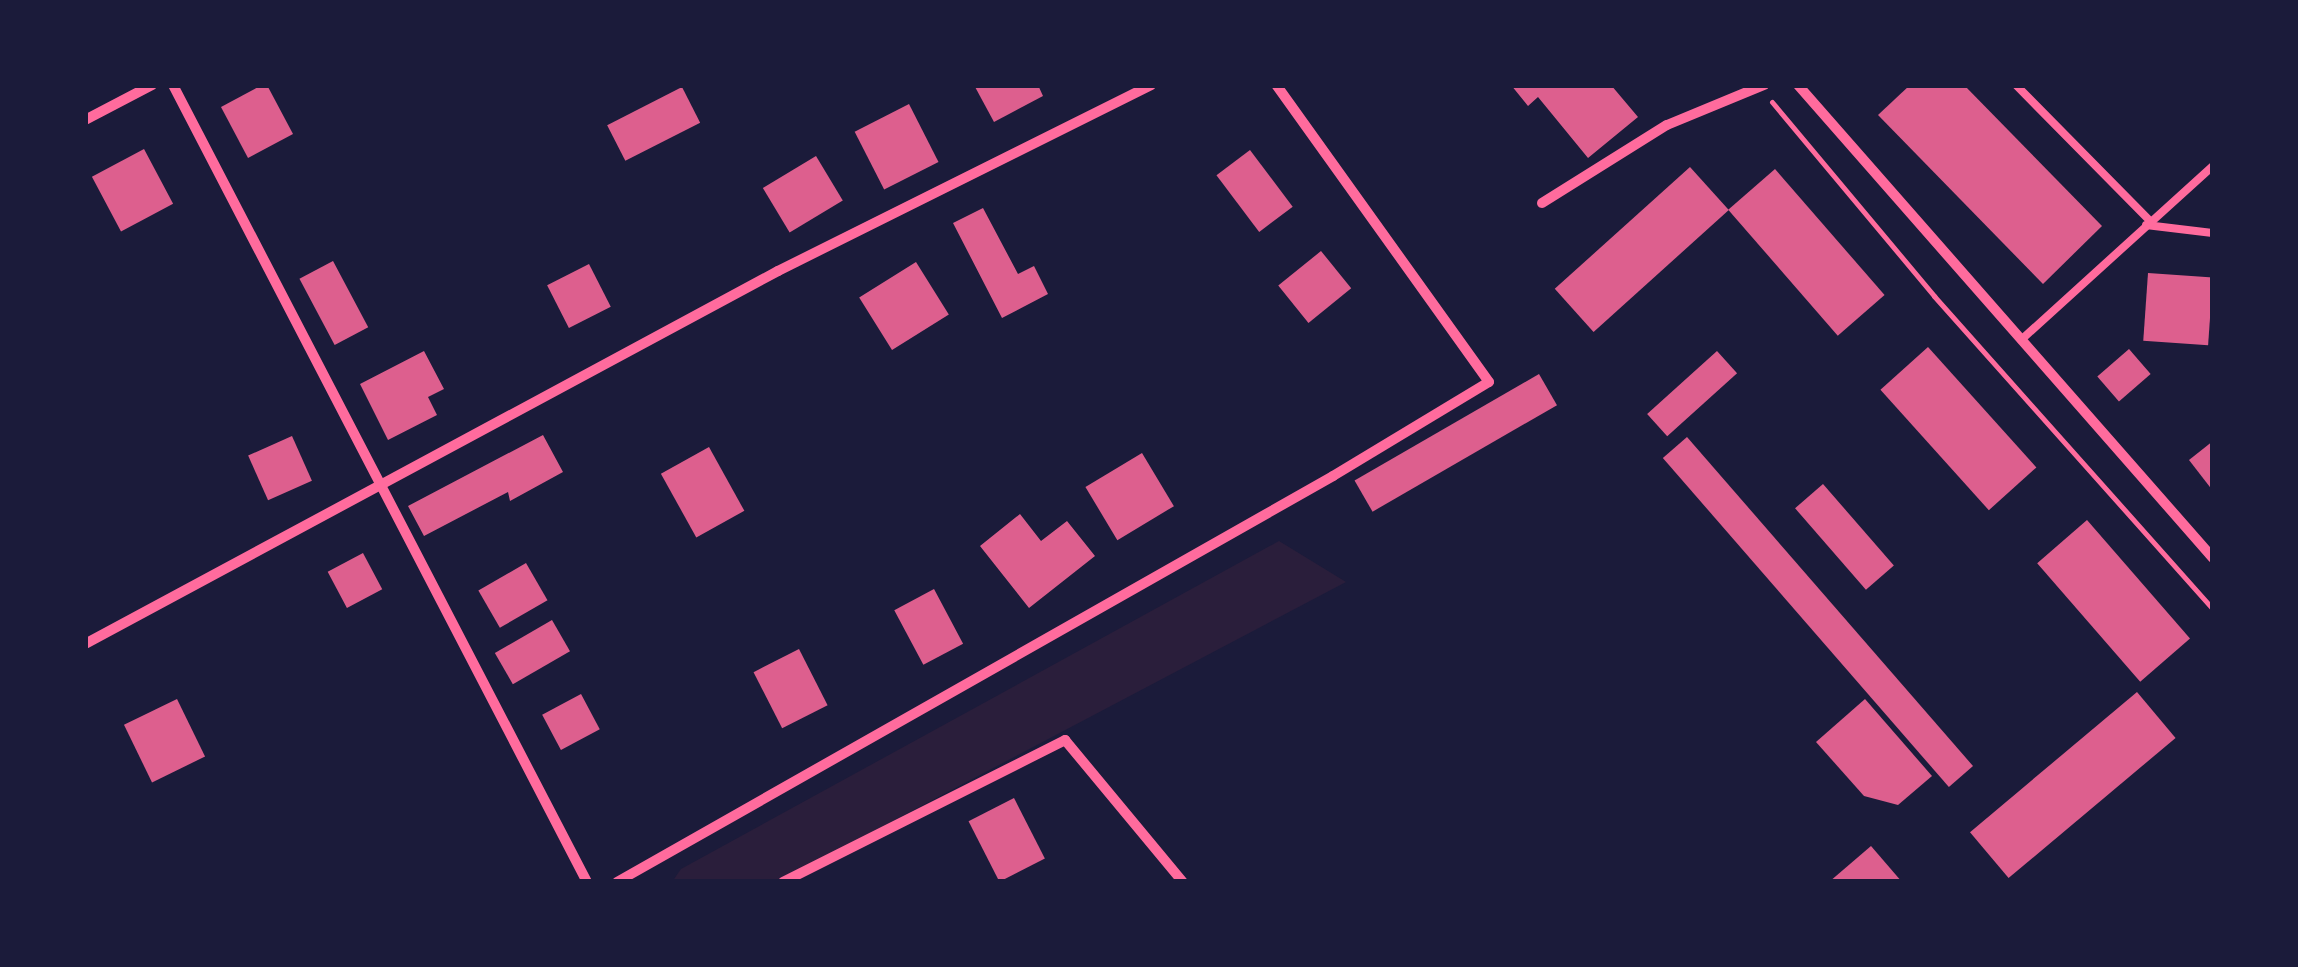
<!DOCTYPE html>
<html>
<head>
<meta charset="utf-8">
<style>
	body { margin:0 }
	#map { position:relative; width:2298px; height:967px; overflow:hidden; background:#1b1b3a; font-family:"Open Sans",sans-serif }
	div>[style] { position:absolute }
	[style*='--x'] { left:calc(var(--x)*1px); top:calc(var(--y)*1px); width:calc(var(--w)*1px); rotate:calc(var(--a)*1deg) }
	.green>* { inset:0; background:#2a1e3b }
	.building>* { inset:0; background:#dd5f8e; transform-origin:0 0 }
	.path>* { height:5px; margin:-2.5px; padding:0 2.5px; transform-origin:2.5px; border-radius:2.5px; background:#ff6b9d }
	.service>* { height:8px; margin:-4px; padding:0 4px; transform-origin:4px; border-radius:4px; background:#ff6b9d }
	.minor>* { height:10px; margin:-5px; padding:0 5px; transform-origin:5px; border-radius:5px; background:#ff6b9d }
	span { translate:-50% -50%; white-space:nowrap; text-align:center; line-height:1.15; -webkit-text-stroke:8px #1b1b3a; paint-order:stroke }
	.frame { position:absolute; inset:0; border:88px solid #1b1b3a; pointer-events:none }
</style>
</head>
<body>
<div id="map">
	<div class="green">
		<div style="clip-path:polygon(1279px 541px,1346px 582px,777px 882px,672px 882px,681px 869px)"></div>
	</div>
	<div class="building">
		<div style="clip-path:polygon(262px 85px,267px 85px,293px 134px,248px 158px,221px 107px)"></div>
		<div style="clip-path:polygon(974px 85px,1038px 85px,1043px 96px,994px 122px)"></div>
		<div style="clip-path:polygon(1511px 85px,1611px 85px,1638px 117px,1588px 158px,1538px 97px,1528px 106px)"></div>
		<div style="clip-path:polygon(1910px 85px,1964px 85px,2102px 226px,2043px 284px,1878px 115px)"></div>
		<div style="left:682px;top:87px;width:40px;height:84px;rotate:63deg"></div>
		<div style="left:909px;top:104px;width:65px;height:61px;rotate:63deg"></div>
		<div style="left:144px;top:149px;width:62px;height:59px;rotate:62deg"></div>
		<div style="left:1250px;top:150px;width:71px;height:42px;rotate:53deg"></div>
		<div style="left:816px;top:156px;width:52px;height:62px;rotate:59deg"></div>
		<div style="left:1690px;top:167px;width:58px;height:182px;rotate:48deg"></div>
		<div style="left:1775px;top:169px;width:167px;height:62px;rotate:49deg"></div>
		<div style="clip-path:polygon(983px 208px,1018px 274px,1034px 266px,1048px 294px,1002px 318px,953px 223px)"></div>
		<div style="left:1321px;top:251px;width:48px;height:55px;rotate:51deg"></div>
		<div style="left:333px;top:261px;width:75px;height:38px;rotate:62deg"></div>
		<div style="left:916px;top:262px;width:62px;height:67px;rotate:58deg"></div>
		<div style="left:589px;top:264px;width:48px;height:47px;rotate:63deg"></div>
		<div style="left:2148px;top:273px;width:65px;height:68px;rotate:4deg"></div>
		<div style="left:1928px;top:347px;width:162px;height:64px;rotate:48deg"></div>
		<div style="left:2129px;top:349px;width:33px;height:42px;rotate:49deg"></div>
		<div style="clip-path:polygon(424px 351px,444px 389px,428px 397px,437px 415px,388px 440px,360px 384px)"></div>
		<div style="left:1717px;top:351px;width:30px;height:94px;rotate:48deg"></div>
		<div style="left:1539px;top:374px;width:36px;height:213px;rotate:60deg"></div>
		<div style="clip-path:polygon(543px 435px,563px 472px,510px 501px,508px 492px,424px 536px,408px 506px)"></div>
		<div style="left:292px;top:436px;width:49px;height:48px;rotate:66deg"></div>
		<div style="left:1687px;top:437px;width:436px;height:32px;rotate:49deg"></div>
		<div style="clip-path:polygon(2213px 441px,2213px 491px,2189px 460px)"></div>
		<div style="left:709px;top:447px;width:73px;height:55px;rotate:61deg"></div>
		<div style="left:1142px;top:453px;width:62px;height:66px;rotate:59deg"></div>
		<div style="left:1823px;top:484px;width:108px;height:37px;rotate:49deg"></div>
		<div style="clip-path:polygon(1020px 514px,1041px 541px,1067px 521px,1095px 556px,1029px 608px,980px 546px)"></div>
		<div style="left:2087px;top:520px;width:157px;height:66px;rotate:49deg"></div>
		<div style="left:363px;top:553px;width:41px;height:40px;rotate:62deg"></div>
		<div style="left:526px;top:563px;width:43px;height:55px;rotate:60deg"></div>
		<div style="left:934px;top:589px;width:62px;height:45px;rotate:62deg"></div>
		<div style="left:552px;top:620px;width:36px;height:66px;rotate:60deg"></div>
		<div style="left:799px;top:649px;width:63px;height:51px;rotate:63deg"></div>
		<div style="left:2137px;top:692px;width:60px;height:218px;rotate:50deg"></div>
		<div style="left:581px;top:694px;width:40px;height:44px;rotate:62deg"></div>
		<div style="left:177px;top:699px;width:64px;height:59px;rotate:64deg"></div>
		<div style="clip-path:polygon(1865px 699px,1932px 776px,1898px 805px,1864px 796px,1816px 742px)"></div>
		<div style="left:1014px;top:798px;width:68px;height:51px;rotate:63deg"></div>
		<div style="clip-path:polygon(1871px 846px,1902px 882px,1829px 882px)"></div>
	</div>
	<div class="path">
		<div style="--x:1772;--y:102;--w:253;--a:50.1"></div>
		<div style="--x:1934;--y:296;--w:419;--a:48.3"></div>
	</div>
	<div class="service">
		<div style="--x:2016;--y:85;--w:191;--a:45.4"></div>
		<div style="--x:2146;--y:225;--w:67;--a:6.8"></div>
		<div style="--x:2021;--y:340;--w:259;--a:-42.2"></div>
	</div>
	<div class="minor">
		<div style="--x:173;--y:85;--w:898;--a:62.55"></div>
		<div style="--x:1798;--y:85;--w:629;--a:48.74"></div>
		<div style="--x:85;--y:120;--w:76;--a:-27.6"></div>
		<div style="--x:1542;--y:203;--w:147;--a:-32"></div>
		<div style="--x:1667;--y:125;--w:105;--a:-22.4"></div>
		<div style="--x:85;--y:644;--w:787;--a:-28.29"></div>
		<div style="--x:778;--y:271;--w:417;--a:-26.5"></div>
		<div style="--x:617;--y:882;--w:823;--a:-29.55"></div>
		<div style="--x:1333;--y:476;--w:182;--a:-31.1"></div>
		<div style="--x:1489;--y:382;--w:365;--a:-125.6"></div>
		<div style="--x:783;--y:882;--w:316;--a:-26.7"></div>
		<div style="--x:1065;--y:740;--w:185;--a:50.3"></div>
	</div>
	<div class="frame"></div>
</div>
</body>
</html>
